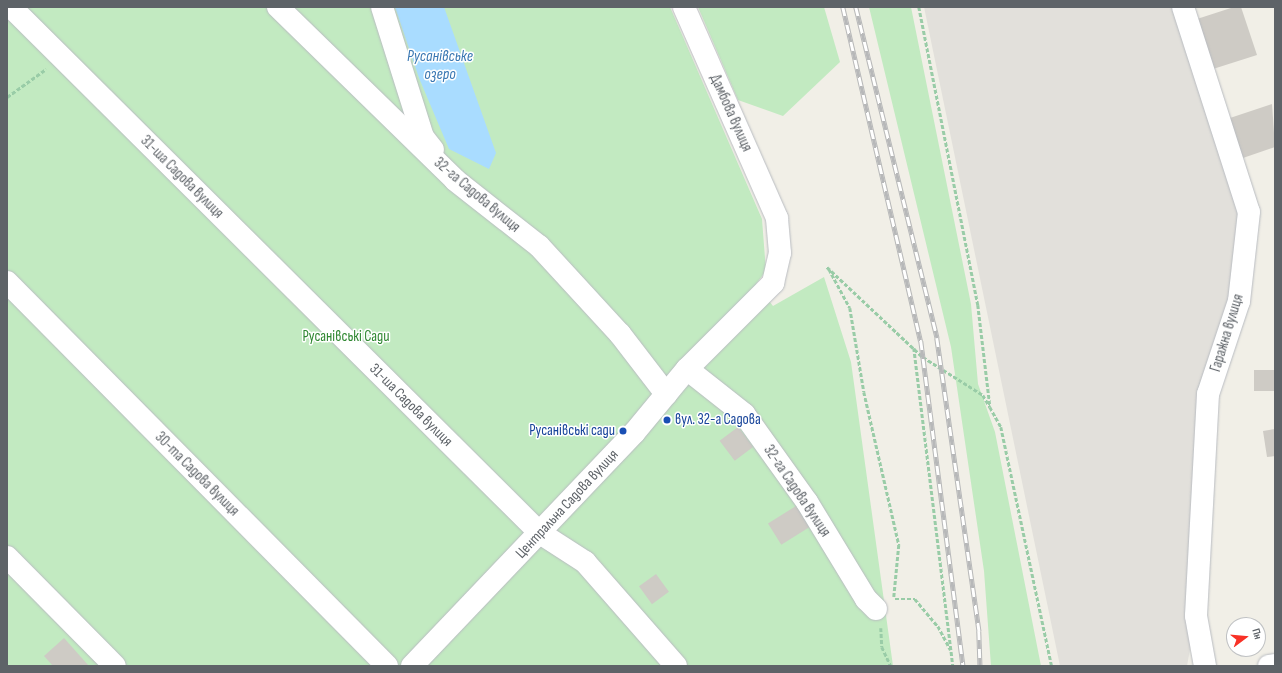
<!DOCTYPE html>
<html>
<head>
<meta charset="utf-8">
<style>
	body { margin:0 }
	#map { position:relative; width:1282px; height:673px; overflow:hidden; background:#f1efe7; font-family:"Sofia Sans Condensed",sans-serif }
	div>[style] { position:absolute }
	[style*='--x'] { left:calc(var(--x)*1px); top:calc(var(--y)*1px); width:calc(var(--w)*1px); rotate:calc(var(--a)*1deg) }
	.industrial>* { inset:0; background:#e2e0db }
	.green>* { inset:0; background:#c2eac1 }
	.water>* { inset:0; background:#a9dcff }
	.building>* { inset:0; background:#cecbc5; transform-origin:0 0 }
	.path>* { height:2.5px; margin-top:-1.25px; transform-origin:0; background:repeating-linear-gradient(90deg,#99cca7 0 4px,transparent 0 6px) }
	.roads { filter:drop-shadow(0 0 1px #b9bcc1) drop-shadow(0 0 1px #b9bcc1) }
	.minor>* { height:22px; margin:-11px; padding:0 11px; transform-origin:11px; border-radius:11px; background:#fff }
	.rail>* { height:4.5px; margin-top:-2.25px; transform-origin:0; background:repeating-linear-gradient(90deg,#fff 0 9px,#b7b8b9 0 18px); box-sizing:border-box; border-block:1px solid #b7b8b9 }
	.dots>* { width:11px; height:11px; translate:-50% -50%; box-sizing:border-box; border:2px solid #fff; border-radius:50% }
	span { translate:-50% -50%; white-space:nowrap; text-align:center; line-height:1.15; -webkit-text-stroke:3px #fff; paint-order:stroke }
	.street-label { font-size:15px; color:#5e6368 }
	.park-label { font-size:15px; color:#2e8730 }
	.transit-label { font-size:15px; color:#164399 }
	.left { translate:0 -50%; text-align:left }
	.right { translate:-100% -50%; text-align:right }
	.water-label { font-size:16px; color:#3977b2; font-style:italic }
	.frame { position:absolute; inset:0; border:8px solid #5e6368; pointer-events:none }
	.north { position:absolute; left:1226px; top:617px; width:40px; height:40px; box-sizing:border-box; background:#fff; border:1px solid #bfc1c3; border-radius:50%; rotate:74deg; font-size:11px; font-weight:700; line-height:16px; text-align:center; color:#5e6368 }
	.north::after { content:''; display:block; margin:auto; width:14px; height:18px; background:#f83126; clip-path:polygon(50% 0,100% 100%,50% 72%,0 100%) }
</style>
</head>
<body>
<div id="map">
	<div class="industrial">
		<div style="clip-path:polygon(924px 7px,1183px 7px,1249px 212px,1208px 394px,1196px 616px,1187px 666px,1060px 666px)"></div>
	</div>
	<div class="green">
		<div style="clip-path:polygon(7px 7px,670px 7px,762px 219px,766px 271px,756px 284px,773px 306px,824px 277px,851px 362px,893px 666px,7px 666px)"></div>
		<div style="clip-path:polygon(698px 7px,824px 7px,840px 62px,783px 116px,738px 100px)"></div>
		<div style="clip-path:polygon(869px 7px,911px 7px,971px 304px,978px 384px,995px 432px,1041px 666px,991px 666px,984px 571px,951px 347px)"></div>
	</div>
	<div class="water">
		<div style="clip-path:polygon(395px 7px,444px 7px,496px 153px,489px 169px,449px 149px,419px 78px)"></div>
	</div>
	<div class="building">
		<div style="clip-path:polygon(1234px 7px,1241px 7px,1257px 55px,1213px 69px,1197px 19px)"></div>
		<div style="clip-path:polygon(1272px 104px,1275px 147px,1240px 159px,1227px 119px)"></div>
		<div style="left:1254px;top:370px;width:21px;height:21px"></div>
		<div style="left:738px;top:427px;width:25px;height:23px;rotate:53deg"></div>
		<div style="clip-path:polygon(1275px 429px,1275px 456px,1267px 457px,1263px 431px)"></div>
		<div style="left:796px;top:506px;width:25px;height:33px;rotate:58deg"></div>
		<div style="left:656px;top:574px;width:22px;height:21px;rotate:54deg"></div>
		<div style="clip-path:polygon(64px 638px,89px 666px,53px 666px,44px 656px)"></div>
	</div>
	<div class="path">
		<div style="--x:919;--y:7;--w:304;--a:78.8"></div>
		<div style="--x:978;--y:305;--w:101;--a:83.2"></div>
		<div style="--x:7;--y:97;--w:48;--a:-35.7"></div>
		<div style="--x:827;--y:267;--w:132;--a:43.2"></div>
		<div style="--x:923;--y:357;--w:71;--a:32.3"></div>
		<div style="--x:983;--y:395;--w:14;--a:60"></div>
		<div style="--x:990;--y:407;--w:23;--a:61"></div>
		<div style="--x:1001;--y:427;--w:244;--a:78"></div>
		<div style="--x:829;--y:269;--w:44;--a:61.7"></div>
		<div style="--x:850;--y:308;--w:85;--a:80.5"></div>
		<div style="--x:864;--y:392;--w:157;--a:77.1"></div>
		<div style="--x:899;--y:545;--w:52;--a:95.5"></div>
		<div style="--x:914;--y:348;--w:320;--a:83"></div>
		<div style="--x:895;--y:599;--w:20;--a:0"></div>
		<div style="--x:915;--y:599;--w:35;--a:50"></div>
		<div style="--x:938;--y:626;--w:27;--a:62"></div>
		<div style="--x:881;--y:628;--w:19;--a:87"></div>
		<div style="--x:882;--y:647;--w:21;--a:65"></div>
	</div>
	<div class="roads">
		<div class="minor">
			<div style="--x:11;--y:7;--w:746;--a:44.84"></div>
			<div style="--x:540;--y:533;--w:54;--a:32.8"></div>
			<div style="--x:585;--y:562;--w:138;--a:48.8"></div>
			<div style="--x:278;--y:7;--w:248;--a:44.3"></div>
			<div style="--x:455;--y:180;--w:107;--a:38.2"></div>
			<div style="--x:539;--y:246;--w:120;--a:47.4"></div>
			<div style="--x:620;--y:334;--w:76;--a:52.5"></div>
			<div style="--x:382;--y:7;--w:136;--a:72.5"></div>
			<div style="--x:423;--y:137;--w:16;--a:52"></div>
			<div style="--x:1183;--y:7;--w:215;--a:72.2"></div>
			<div style="--x:1249;--y:212;--w:90;--a:96.4"></div>
			<div style="--x:1239;--y:301;--w:98;--a:108.4"></div>
			<div style="--x:1208;--y:394;--w:222;--a:93.1"></div>
			<div style="--x:1196;--y:616;--w:51;--a:79.8"></div>
			<div style="--x:7;--y:282;--w:540;--a:45.3"></div>
			<div style="--x:687;--y:369;--w:73;--a:38.3"></div>
			<div style="--x:744;--y:414;--w:108;--a:54.4"></div>
			<div style="--x:807;--y:502;--w:114;--a:58.7"></div>
			<div style="--x:866;--y:599;--w:14;--a:45"></div>
			<div style="--x:7;--y:557;--w:153;--a:45.3"></div>
			<div style="--x:412;--y:666;--w:322;--a:-46.4"></div>
			<div style="--x:634;--y:433;--w:83;--a:-50.4"></div>
			<div style="--x:687;--y:369;--w:122;--a:-45"></div>
			<div style="--x:773;--y:283;--w:31;--a:-77"></div>
			<div style="--x:780;--y:253;--w:35;--a:-95"></div>
			<div style="--x:777;--y:218;--w:231;--a:-113.8"></div>
			<div style="--x:1269;--y:666;--w:6;--a:-9"></div>
		</div>
	</div>
	<div class="rail">
		<div style="--x:843;--y:7;--w:343;--a:76.9"></div>
		<div style="--x:921;--y:341;--w:328;--a:82.6"></div>
		<div style="--x:856;--y:7;--w:341;--a:76.2"></div>
		<div style="--x:937;--y:338;--w:296;--a:81.8"></div>
		<div style="--x:979;--y:631;--w:35;--a:88"></div>
	</div>
	<div class="dots">
		<div style="left:667px;top:420px;background:#1a4fb4"></div>
		<div style="left:623px;top:431px;background:#1a4fb4"></div>
	</div>
	<div class="street-label">
		<span style="left:731px;top:113px;rotate:66deg">Дамбова вулиця</span>
		<span style="left:182px;top:177px;rotate:45deg">31-ша Садова вулиця</span>
		<span style="left:477px;top:195px;rotate:40deg">32-га Садова вулиця</span>
		<span style="left:1227px;top:333px;rotate:-73deg">Гаражна вулиця</span>
		<span style="left:411px;top:405px;rotate:45deg">31-ша Садова вулиця</span>
		<span style="left:197px;top:474px;rotate:45deg">30-та Садова вулиця</span>
		<span style="left:797px;top:491px;rotate:56deg">32-га Садова вулиця</span>
		<span style="left:567px;top:504px;rotate:-47deg">Центральна Садова вулиця</span>
	</div>
	<div class="park-label">
		<span style="left:346px;top:337px">Русанівські Сади</span>
	</div>
	<div class="transit-label">
		<span class="left" style="left:675px;top:420px">вул. 32-а Садова</span>
		<span class="right" style="left:615px;top:431px">Русанівські сади</span>
	</div>
	<div class="water-label">
		<span style="left:440px;top:66px">Русанівське<br>озеро</span>
	</div>
	<div class="frame"></div>
	<div class="north">Пн</div>
</div>
</body>
</html>
